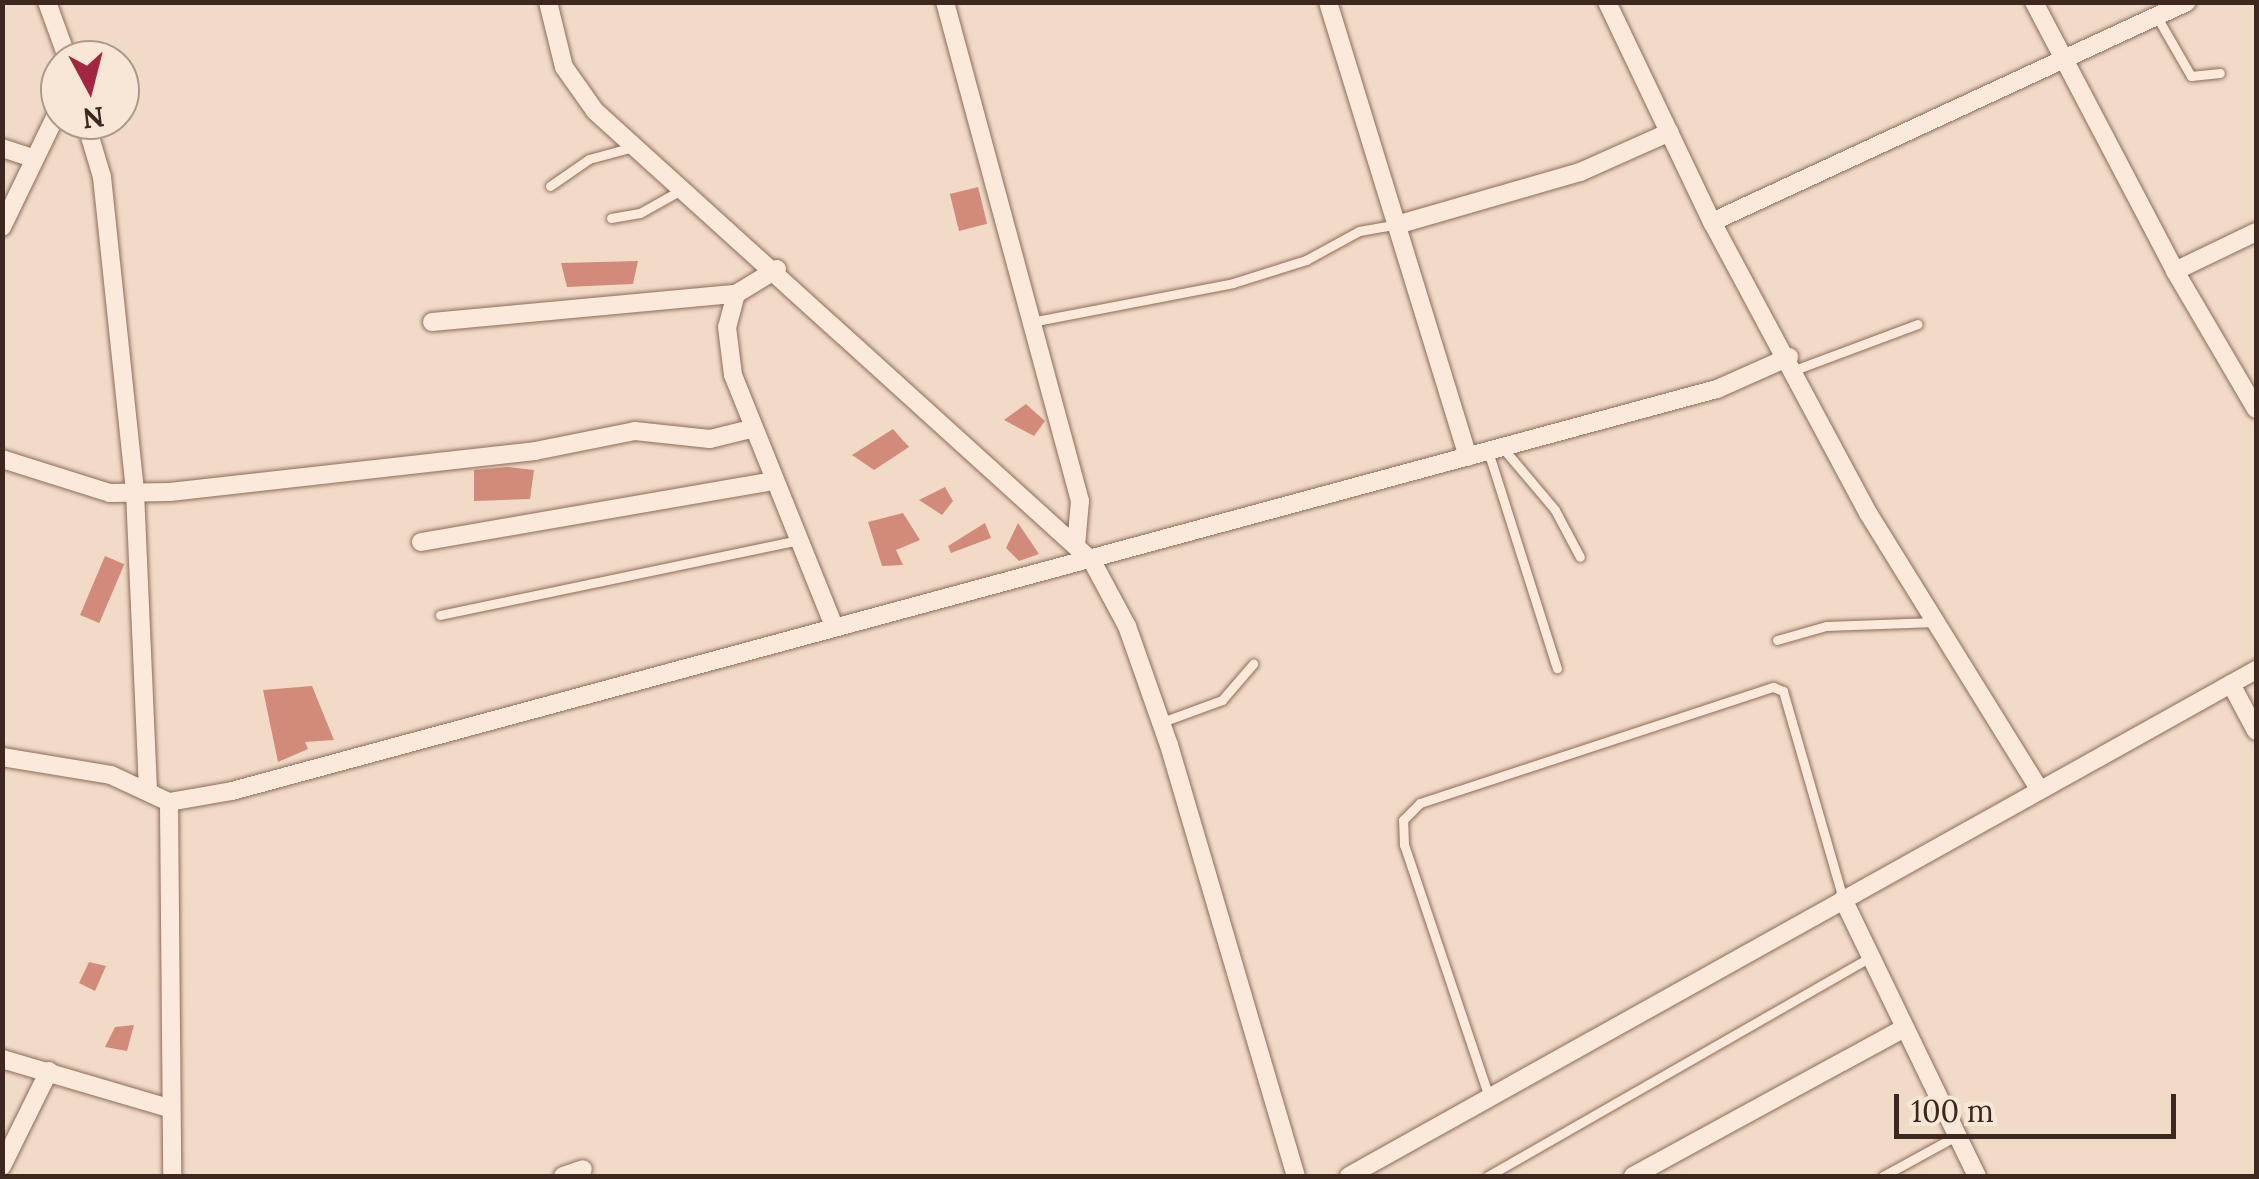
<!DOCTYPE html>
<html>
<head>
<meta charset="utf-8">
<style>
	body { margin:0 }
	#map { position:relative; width:2259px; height:1179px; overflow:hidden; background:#f1dbc7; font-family:Lora,serif }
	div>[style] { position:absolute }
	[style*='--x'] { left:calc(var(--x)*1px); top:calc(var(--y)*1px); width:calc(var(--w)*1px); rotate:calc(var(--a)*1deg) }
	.building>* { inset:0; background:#d28b7a; transform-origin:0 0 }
	.roads { filter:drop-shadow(0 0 2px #8e6b5a) drop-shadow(0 0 2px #8e6b5a) }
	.lane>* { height:9px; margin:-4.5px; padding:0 4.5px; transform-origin:4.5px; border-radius:4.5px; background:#fbeadb }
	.street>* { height:18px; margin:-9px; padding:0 9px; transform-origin:9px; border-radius:9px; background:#fbeadb }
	span { translate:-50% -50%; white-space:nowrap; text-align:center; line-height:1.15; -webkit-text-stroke:10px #f8e7d7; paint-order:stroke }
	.frame { position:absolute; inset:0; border:5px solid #3e271f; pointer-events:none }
	.north { position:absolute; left:40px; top:40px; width:100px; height:100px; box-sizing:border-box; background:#f8e7d7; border:2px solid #ae9a8d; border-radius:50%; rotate:173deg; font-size:28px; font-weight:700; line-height:40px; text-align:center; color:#3e271f }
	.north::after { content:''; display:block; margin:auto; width:35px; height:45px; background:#a22642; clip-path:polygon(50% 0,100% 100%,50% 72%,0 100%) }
	.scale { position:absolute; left:1894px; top:1094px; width:282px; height:45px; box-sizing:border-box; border:5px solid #3e271f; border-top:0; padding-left:12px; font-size:30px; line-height:35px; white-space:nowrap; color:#3e271f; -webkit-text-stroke:8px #f8e7d7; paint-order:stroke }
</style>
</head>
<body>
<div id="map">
	<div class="building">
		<div style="left:978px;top:187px;width:38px;height:29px;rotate:76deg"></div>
		<div style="clip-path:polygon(638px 261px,633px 284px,567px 287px,561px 263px)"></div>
		<div style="clip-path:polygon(1026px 404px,1045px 421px,1034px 436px,1004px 420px)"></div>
		<div style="clip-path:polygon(893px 429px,909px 447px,874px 470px,852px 455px)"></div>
		<div style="clip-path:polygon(507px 467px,534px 470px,530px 499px,474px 501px,474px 470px)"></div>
		<div style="clip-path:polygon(945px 487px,953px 501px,942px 515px,919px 500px)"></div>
		<div style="clip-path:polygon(903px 513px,920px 540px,896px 550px,903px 565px,882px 566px,868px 522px)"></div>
		<div style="clip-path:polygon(985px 523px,991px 538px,951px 553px,948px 546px)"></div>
		<div style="clip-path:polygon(1018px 523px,1039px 554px,1019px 561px,1006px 548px)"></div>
		<div style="left:105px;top:556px;width:21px;height:64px;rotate:23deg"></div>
		<div style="clip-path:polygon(312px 686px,334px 740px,305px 742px,308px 749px,278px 762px,263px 690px)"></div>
		<div style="clip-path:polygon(89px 962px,106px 966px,95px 991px,79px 983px)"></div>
		<div style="clip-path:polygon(134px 1025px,127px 1051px,105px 1047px,115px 1027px)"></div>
	</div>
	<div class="roads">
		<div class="lane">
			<div style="--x:2157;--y:17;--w:68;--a:60"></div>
			<div style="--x:2191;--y:76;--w:29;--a:-6"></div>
			<div style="--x:550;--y:186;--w:47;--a:-34.7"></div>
			<div style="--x:589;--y:159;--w:46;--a:-15.3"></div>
			<div style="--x:611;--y:218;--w:29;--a:-10"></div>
			<div style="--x:640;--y:213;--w:47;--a:-29.3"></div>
			<div style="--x:1031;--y:322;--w:206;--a:-10.9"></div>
			<div style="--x:1233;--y:283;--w:77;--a:-17.5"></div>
			<div style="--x:1306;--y:260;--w:60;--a:-28.7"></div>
			<div style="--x:1359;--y:231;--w:39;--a:-10"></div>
			<div style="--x:1792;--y:371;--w:134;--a:-20.5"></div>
			<div style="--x:1502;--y:447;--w:82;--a:49.9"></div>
			<div style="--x:1555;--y:510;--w:53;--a:62"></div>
			<div style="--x:1488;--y:451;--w:228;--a:72.4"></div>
			<div style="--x:440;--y:615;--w:367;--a:-11.8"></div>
			<div style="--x:1777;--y:640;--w:51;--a:-15.9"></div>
			<div style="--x:1826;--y:626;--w:109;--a:-2.1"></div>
			<div style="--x:1162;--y:722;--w:64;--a:-20.1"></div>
			<div style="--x:1222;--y:700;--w:48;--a:-49.3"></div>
			<div style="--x:1489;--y:1097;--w:266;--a:-108.6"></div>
			<div style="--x:1404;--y:845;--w:25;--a:-92"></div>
			<div style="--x:1403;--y:820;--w:24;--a:-45"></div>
			<div style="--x:1420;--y:803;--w:372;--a:-18.2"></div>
			<div style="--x:1773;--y:687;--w:11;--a:22"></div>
			<div style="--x:1783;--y:691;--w:216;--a:73.9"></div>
			<div style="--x:1488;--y:1176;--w:440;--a:-29.8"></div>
			<div style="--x:1883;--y:1176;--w:83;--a:-28.7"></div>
		</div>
		<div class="street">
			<div style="--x:47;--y:2;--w:62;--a:70.1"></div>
			<div style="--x:548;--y:2;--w:67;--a:76.2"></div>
			<div style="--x:564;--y:67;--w:54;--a:54.8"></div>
			<div style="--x:595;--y:111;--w:670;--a:42.16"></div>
			<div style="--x:1092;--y:561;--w:74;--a:61.7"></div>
			<div style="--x:1127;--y:626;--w:126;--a:70.6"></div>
			<div style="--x:1169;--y:745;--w:449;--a:73.6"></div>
			<div style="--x:945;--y:2;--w:517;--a:74.86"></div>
			<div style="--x:1080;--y:501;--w:45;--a:95.1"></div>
			<div style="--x:1328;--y:2;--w:476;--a:72.9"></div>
			<div style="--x:1607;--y:2;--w:244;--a:64.5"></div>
			<div style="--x:1712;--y:222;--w:330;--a:61.8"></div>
			<div style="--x:1868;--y:513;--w:326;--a:58.2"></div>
			<div style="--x:2034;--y:2;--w:304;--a:62.3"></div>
			<div style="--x:2175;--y:271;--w:160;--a:59.6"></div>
			<div style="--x:85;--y:120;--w:59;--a:73.4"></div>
			<div style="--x:102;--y:177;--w:317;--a:84"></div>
			<div style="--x:135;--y:492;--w:296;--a:87.5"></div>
			<div style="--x:2;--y:148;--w:33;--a:18"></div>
			<div style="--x:1712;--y:222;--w:523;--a:-24.85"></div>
			<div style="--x:1400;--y:224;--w:187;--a:-16.1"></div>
			<div style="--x:1580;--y:172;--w:98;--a:-24"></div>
			<div style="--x:2;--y:227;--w:133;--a:-64.2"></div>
			<div style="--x:2175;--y:271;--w:90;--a:-25.7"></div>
			<div style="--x:736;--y:294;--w:34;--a:105"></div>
			<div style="--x:727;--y:327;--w:48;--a:82.9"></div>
			<div style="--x:733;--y:375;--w:268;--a:68.1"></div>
			<div style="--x:432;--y:322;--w:305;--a:-5.3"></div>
			<div style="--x:736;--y:294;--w:48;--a:-31.4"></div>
			<div style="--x:2;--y:459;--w:113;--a:17.5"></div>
			<div style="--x:110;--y:493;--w:60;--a:-1"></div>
			<div style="--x:170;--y:492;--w:367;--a:-6.4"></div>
			<div style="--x:535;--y:451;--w:102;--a:-11.3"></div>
			<div style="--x:635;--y:431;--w:75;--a:6.1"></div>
			<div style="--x:710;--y:439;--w:42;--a:-13.7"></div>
			<div style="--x:421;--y:542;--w:357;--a:-9.8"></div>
			<div style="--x:2231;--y:684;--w:53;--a:62"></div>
			<div style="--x:2;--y:757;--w:110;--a:9.4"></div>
			<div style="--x:111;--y:775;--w:64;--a:25"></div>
			<div style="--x:169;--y:802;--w:64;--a:-9.9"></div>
			<div style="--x:232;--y:791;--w:1538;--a:-15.15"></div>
			<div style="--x:1717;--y:389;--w:79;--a:-24"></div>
			<div style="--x:169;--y:802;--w:374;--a:89.5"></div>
			<div style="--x:1843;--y:899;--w:308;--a:64.2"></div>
			<div style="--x:2;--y:1059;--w:174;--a:16.4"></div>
			<div style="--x:2;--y:1166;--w:106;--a:-63.7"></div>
			<div style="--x:563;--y:1176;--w:21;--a:-19"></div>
			<div style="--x:1349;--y:1176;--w:1039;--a:-29.16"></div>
			<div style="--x:1633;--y:1176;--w:305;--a:-28.6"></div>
		</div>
	</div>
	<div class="frame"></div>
	<div class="north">N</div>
	<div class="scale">100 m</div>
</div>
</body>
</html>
